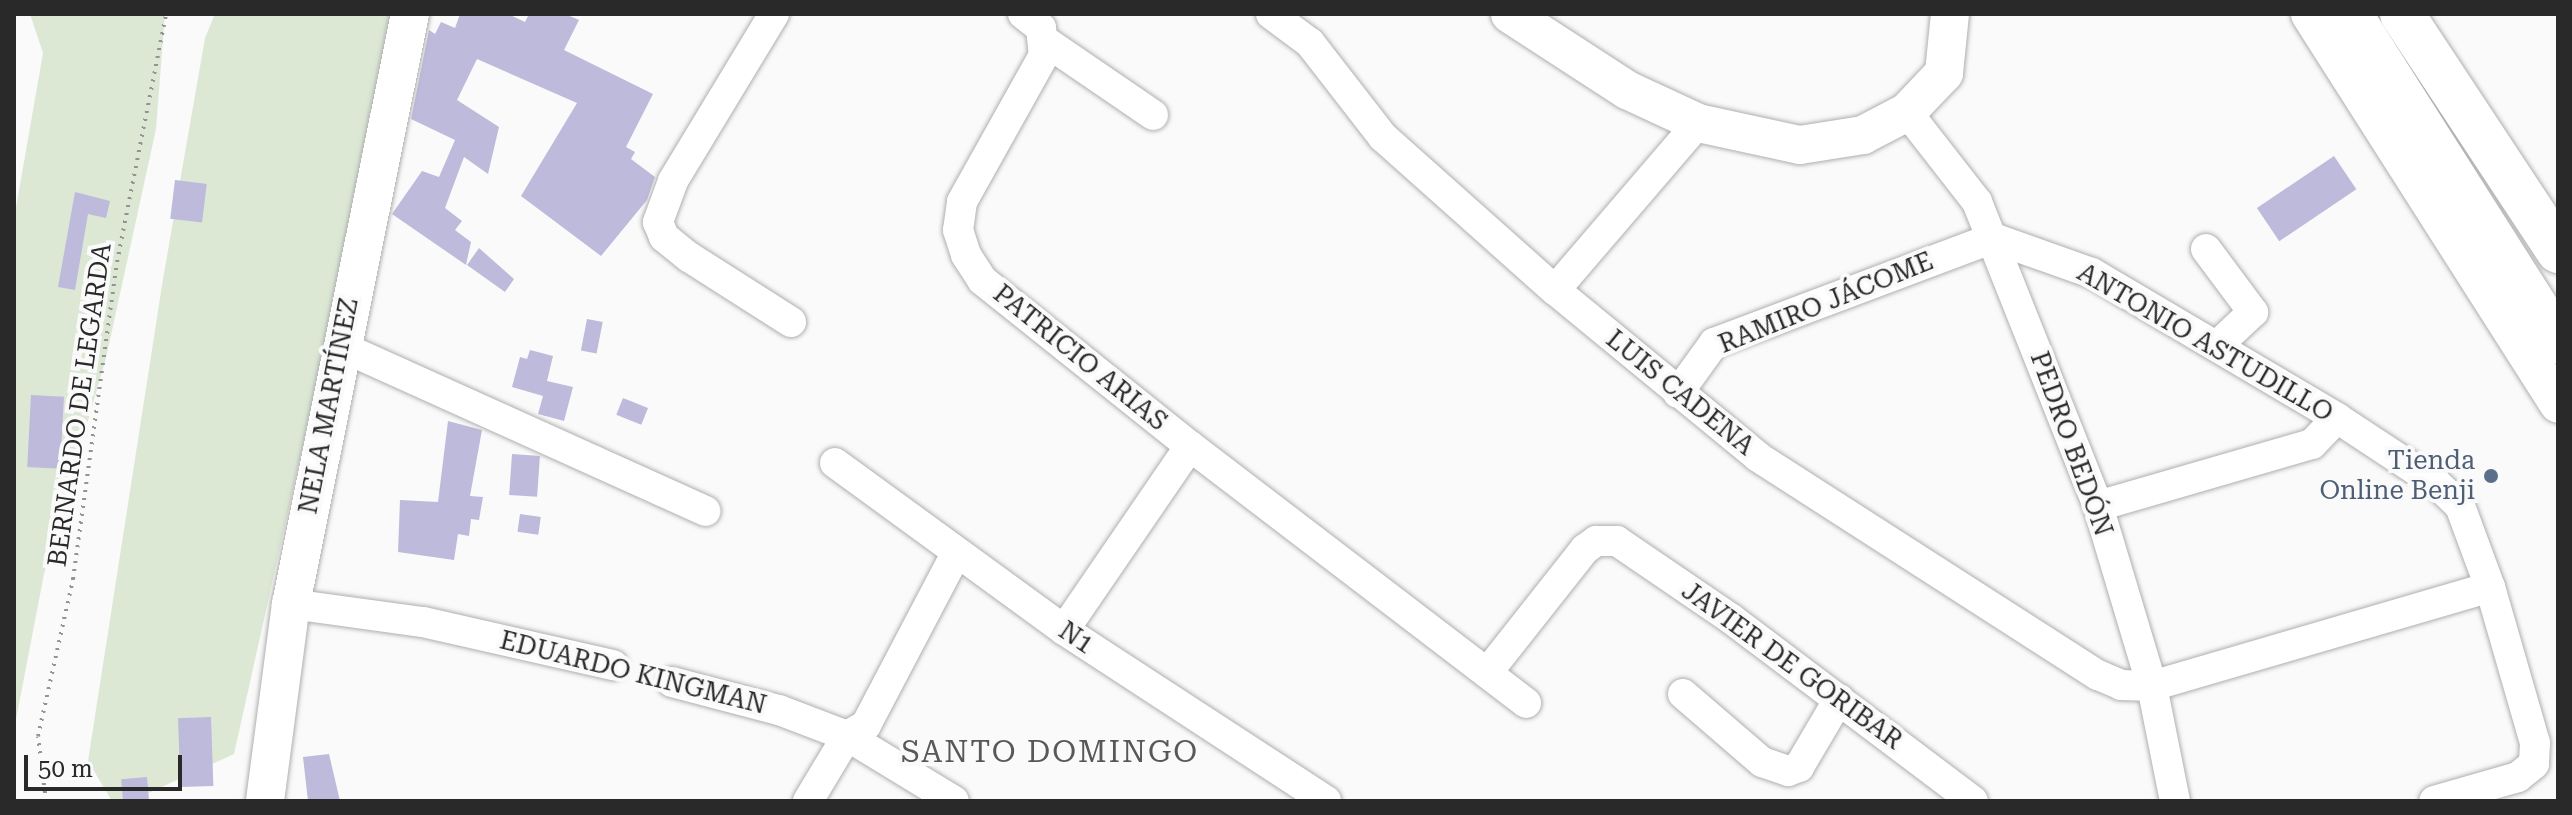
<!DOCTYPE html>
<html>
<head>
<meta charset="utf-8">
<style>
	body { margin:0 }
	#map { position:relative; width:2572px; height:815px; overflow:hidden; background:#fafafb; font-family:"Roboto Serif",serif }
	div>[style] { position:absolute }
	[style*='--x'] { left:calc(var(--x)*1px); top:calc(var(--y)*1px); width:calc(var(--w)*1px); rotate:calc(var(--a)*1deg) }
	.green>* { inset:0; background:#dce8d4 }
	.building>* { inset:0; background:#bdbadb; transform-origin:0 0 }
	.path>* { height:4px; margin-top:-2px; transform-origin:0; background:repeating-linear-gradient(90deg,#939394 0 2px,transparent 0 8px) }
	.roads { filter:drop-shadow(0 0 2px #afafb0) drop-shadow(0 0 2px #afafb0) }
	.minor>* { height:30px; margin:-15px; padding:0 15px; transform-origin:15px; border-radius:15px; background:#fff }
	.major>* { height:38px; margin:-19px; padding:0 19px; transform-origin:19px; border-radius:19px; background:#fff }
	.highway>* { height:44px; margin:-22px; padding:0 22px; transform-origin:22px; border-radius:22px; background:#fff }
	.dots>* { width:22px; height:22px; translate:-50% -50%; box-sizing:border-box; border:4px solid #fafafb; border-radius:50% }
	span { translate:-50% -50%; white-space:nowrap; text-align:center; line-height:1.15; -webkit-text-stroke:8px #fafafb; paint-order:stroke }
	.street-label { font-size:26px; color:#29292a }
	.service-label { font-size:26px; color:#4e5e75 }
	.right { translate:-100% -50%; text-align:right }
	.quarter-label { font-size:30px; color:#585859; letter-spacing:2px }
	.frame { position:absolute; inset:0; border:16px solid #29292a; pointer-events:none }
	.scale { position:absolute; left:24px; top:755px; width:158px; height:36px; box-sizing:border-box; border:4px solid #29292a; border-top:0; padding-left:10px; font-size:24px; line-height:28px; white-space:nowrap; color:#29292a; -webkit-text-stroke:6px #fafafb; paint-order:stroke }
</style>
</head>
<body>
<div id="map">
	<div class="green">
		<div style="clip-path:polygon(30px 14px,165px 14px,156px 129px,106px 358px,44px 574px,14px 730px,14px 219px,43px 53px)"></div>
		<div style="clip-path:polygon(215px 14px,399px 14px,234px 754px,131px 801px,112px 801px,88px 761px,163px 279px,205px 38px)"></div>
	</div>
	<div class="building">
		<div style="clip-path:polygon(460px 14px,508px 14px,525px 22px,529px 14px,565px 14px,579px 20px,564px 50px,653px 94px,626px 147px,635px 152px,631px 159px,655px 177px,647px 200px,601px 256px,521px 196px,577px 103px,477px 59px,457px 100px,499px 127px,488px 174px,464px 157px,445px 208px,462px 221px,455px 230px,471px 242px,466px 265px,392px 214px,422px 171px,439px 177px,455px 140px,411px 119px,429px 30px,435px 34px,441px 22px,455px 28px)"></div>
		<div style="left:2334px;top:156px;width:40px;height:93px;rotate:56deg"></div>
		<div style="left:175px;top:180px;width:32px;height:39px;rotate:7deg"></div>
		<div style="clip-path:polygon(75px 192px,110px 201px,106px 218px,88px 214px,75px 290px,58px 287px)"></div>
		<div style="clip-path:polygon(479px 248px,514px 279px,505px 292px,467px 265px)"></div>
		<div style="left:587px;top:319px;width:16px;height:32px;rotate:11deg"></div>
		<div style="clip-path:polygon(530px 350px,553px 356px,547px 381px,573px 387px,564px 421px,538px 414px,543px 396px,512px 387px,520px 357px,527px 359px)"></div>
		<div style="left:31px;top:395px;width:33px;height:72px;rotate:3deg"></div>
		<div style="left:623px;top:398px;width:27px;height:18px;rotate:22deg"></div>
		<div style="clip-path:polygon(448px 421px,482px 430px,470px 496px,483px 497px,479px 520px,471px 519px,469px 536px,458px 534px,454px 560px,398px 552px,400px 500px,438px 502px)"></div>
		<div style="left:512px;top:454px;width:28px;height:41px;rotate:4deg"></div>
		<div style="left:520px;top:514px;width:21px;height:18px;rotate:8deg"></div>
		<div style="left:211px;top:717px;width:69px;height:33px;rotate:88deg"></div>
		<div style="clip-path:polygon(329px 754px,340px 801px,308px 801px,303px 757px)"></div>
		<div style="left:147px;top:777px;width:24px;height:26px;rotate:85deg"></div>
	</div>
	<div class="path">
		<div style="--x:46;--y:801;--w:65;--a:-97"></div>
		<div style="--x:38;--y:736;--w:161;--a:-77.4"></div>
		<div style="--x:73;--y:579;--w:320;--a:-82.1"></div>
		<div style="--x:117;--y:262;--w:253;--a:-78.8"></div>
	</div>
	<div class="roads">
		<div class="minor">
			<div style="--x:774;--y:14;--w:195;--a:121.2"></div>
			<div style="--x:673;--y:181;--w:44;--a:110.1"></div>
			<div style="--x:658;--y:222;--w:16;--a:68"></div>
			<div style="--x:664;--y:237;--w:32;--a:39"></div>
			<div style="--x:689;--y:257;--w:121;--a:32.5"></div>
			<div style="--x:1023;--y:14;--w:23;--a:38"></div>
			<div style="--x:1041;--y:28;--w:27;--a:84"></div>
			<div style="--x:1044;--y:55;--w:168;--a:119.2"></div>
			<div style="--x:962;--y:202;--w:28;--a:98"></div>
			<div style="--x:958;--y:230;--w:26;--a:72"></div>
			<div style="--x:966;--y:255;--w:30;--a:57"></div>
			<div style="--x:982;--y:280;--w:266;--a:38.6"></div>
			<div style="--x:1190;--y:446;--w:223;--a:124.4"></div>
			<div style="--x:1271;--y:14;--w:49;--a:36.6"></div>
			<div style="--x:1310;--y:43;--w:119;--a:52.2"></div>
			<div style="--x:1383;--y:137;--w:230;--a:41.7"></div>
			<div style="--x:1555;--y:290;--w:263;--a:39.4"></div>
			<div style="--x:1758;--y:457;--w:404;--a:32.7"></div>
			<div style="--x:2098;--y:675;--w:25;--a:23"></div>
			<div style="--x:2121;--y:685;--w:31;--a:2"></div>
			<div style="--x:2152;--y:686;--w:352;--a:-16.3"></div>
			<div style="--x:1045;--y:41;--w:131;--a:34.4"></div>
			<div style="--x:1907;--y:112;--w:114;--a:52.1"></div>
			<div style="--x:1977;--y:202;--w:327;--a:68.3"></div>
			<div style="--x:2098;--y:506;--w:188;--a:73.3"></div>
			<div style="--x:2152;--y:686;--w:117;--a:78.7"></div>
			<div style="--x:2206;--y:249;--w:79;--a:53.3"></div>
			<div style="--x:2253;--y:312;--w:48;--a:136.7"></div>
			<div style="--x:1555;--y:290;--w:220;--a:-49.4"></div>
			<div style="--x:340;--y:346;--w:401;--a:24.3"></div>
			<div style="--x:1678;--y:393;--w:62;--a:-54.2"></div>
			<div style="--x:1714;--y:343;--w:298;--a:-20.6"></div>
			<div style="--x:1993;--y:238;--w:105;--a:19.5"></div>
			<div style="--x:2092;--y:273;--w:285;--a:30.6"></div>
			<div style="--x:2337;--y:418;--w:120;--a:33.4"></div>
			<div style="--x:2437;--y:484;--w:32;--a:44"></div>
			<div style="--x:2460;--y:506;--w:86;--a:69.7"></div>
			<div style="--x:2490;--y:587;--w:162;--a:73.9"></div>
			<div style="--x:2535;--y:743;--w:21;--a:93"></div>
			<div style="--x:2534;--y:764;--w:21;--a:141"></div>
			<div style="--x:2518;--y:777;--w:87;--a:164.1"></div>
			<div style="--x:1190;--y:446;--w:423;--a:37.4"></div>
			<div style="--x:835;--y:463;--w:283;--a:36.1"></div>
			<div style="--x:1064;--y:630;--w:313;--a:33.1"></div>
			<div style="--x:2098;--y:506;--w:223;--a:-16.2"></div>
			<div style="--x:2312;--y:444;--w:36;--a:-46"></div>
			<div style="--x:291;--y:604;--w:133;--a:7.8"></div>
			<div style="--x:423;--y:622;--w:195;--a:12.8"></div>
			<div style="--x:1487;--y:673;--w:158;--a:-51.7"></div>
			<div style="--x:1585;--y:549;--w:14;--a:-36"></div>
			<div style="--x:1596;--y:541;--w:21;--a:0"></div>
			<div style="--x:1617;--y:541;--w:137;--a:34.3"></div>
			<div style="--x:1730;--y:618;--w:304;--a:37"></div>
			<div style="--x:672;--y:682;--w:111;--a:14.7"></div>
			<div style="--x:779;--y:710;--w:73;--a:20.9"></div>
			<div style="--x:847;--y:736;--w:125;--a:31.3"></div>
			<div style="--x:1683;--y:694;--w:104;--a:40.7"></div>
			<div style="--x:1762;--y:762;--w:28;--a:19"></div>
			<div style="--x:1788;--y:771;--w:12;--a:-20"></div>
			<div style="--x:1799;--y:767;--w:79;--a:-59.5"></div>
			<div style="--x:808;--y:801;--w:76;--a:-59"></div>
			<div style="--x:847;--y:736;--w:22;--a:-30"></div>
			<div style="--x:866;--y:725;--w:195;--a:-62.3"></div>
		</div>
		<div class="major">
			<div style="--x:1510;--y:14;--w:140;--a:33"></div>
			<div style="--x:1627;--y:90;--w:78;--a:24.9"></div>
			<div style="--x:1698;--y:123;--w:104;--a:12.2"></div>
			<div style="--x:1800;--y:145;--w:64;--a:-9"></div>
			<div style="--x:1863;--y:135;--w:50;--a:-27.6"></div>
			<div style="--x:1907;--y:112;--w:54;--a:-46.5"></div>
			<div style="--x:1944;--y:73;--w:59;--a:-84.2"></div>
			<div style="--x:2310;--y:14;--w:462;--a:57.5"></div>
			<div style="--x:265;--y:801;--w:199;--a:-82.5"></div>
			<div style="--x:291;--y:604;--w:602;--a:-78.6"></div>
		</div>
		<div class="highway">
			<div style="--x:2350;--y:14;--w:388;--a:57.6"></div>
			<div style="--x:2402;--y:14;--w:284;--a:56.6"></div>
		</div>
	</div>
	<div class="dots">
		<div style="left:2491px;top:476px;background:#5c6f8a"></div>
	</div>
	<div class="street-label">
		<span style="left:1826px;top:303px;rotate:-22deg">RAMIRO JÁCOME</span>
		<span style="left:2205px;top:343px;rotate:30deg">ANTONIO ASTUDILLO</span>
		<span style="left:1080px;top:358px;rotate:39deg">PATRICIO ARIAS</span>
		<span style="left:1680px;top:393px;rotate:39deg">LUIS CADENA</span>
		<span style="left:80px;top:405px;rotate:-82deg">BERNARDO DE LEGARDA</span>
		<span style="left:329px;top:406px;rotate:-79deg">NELA MARTÍNEZ</span>
		<span style="left:2071px;top:444px;rotate:70deg">PEDRO BEDÓN</span>
		<span style="left:1076px;top:638px;rotate:34deg">N1</span>
		<span style="left:1792px;top:666px;rotate:36deg">JAVIER DE GORIBAR</span>
		<span style="left:633px;top:673px;rotate:14deg">EDUARDO KINGMAN</span>
	</div>
	<div class="service-label">
		<span class="right" style="left:2475px;top:476px">Tienda<br>Online Benji</span>
	</div>
	<div class="quarter-label">
		<span style="left:1050px;top:752px">SANTO DOMINGO</span>
	</div>
	<div class="frame"></div>
	<div class="scale">50 m</div>
</div>
</body>
</html>
